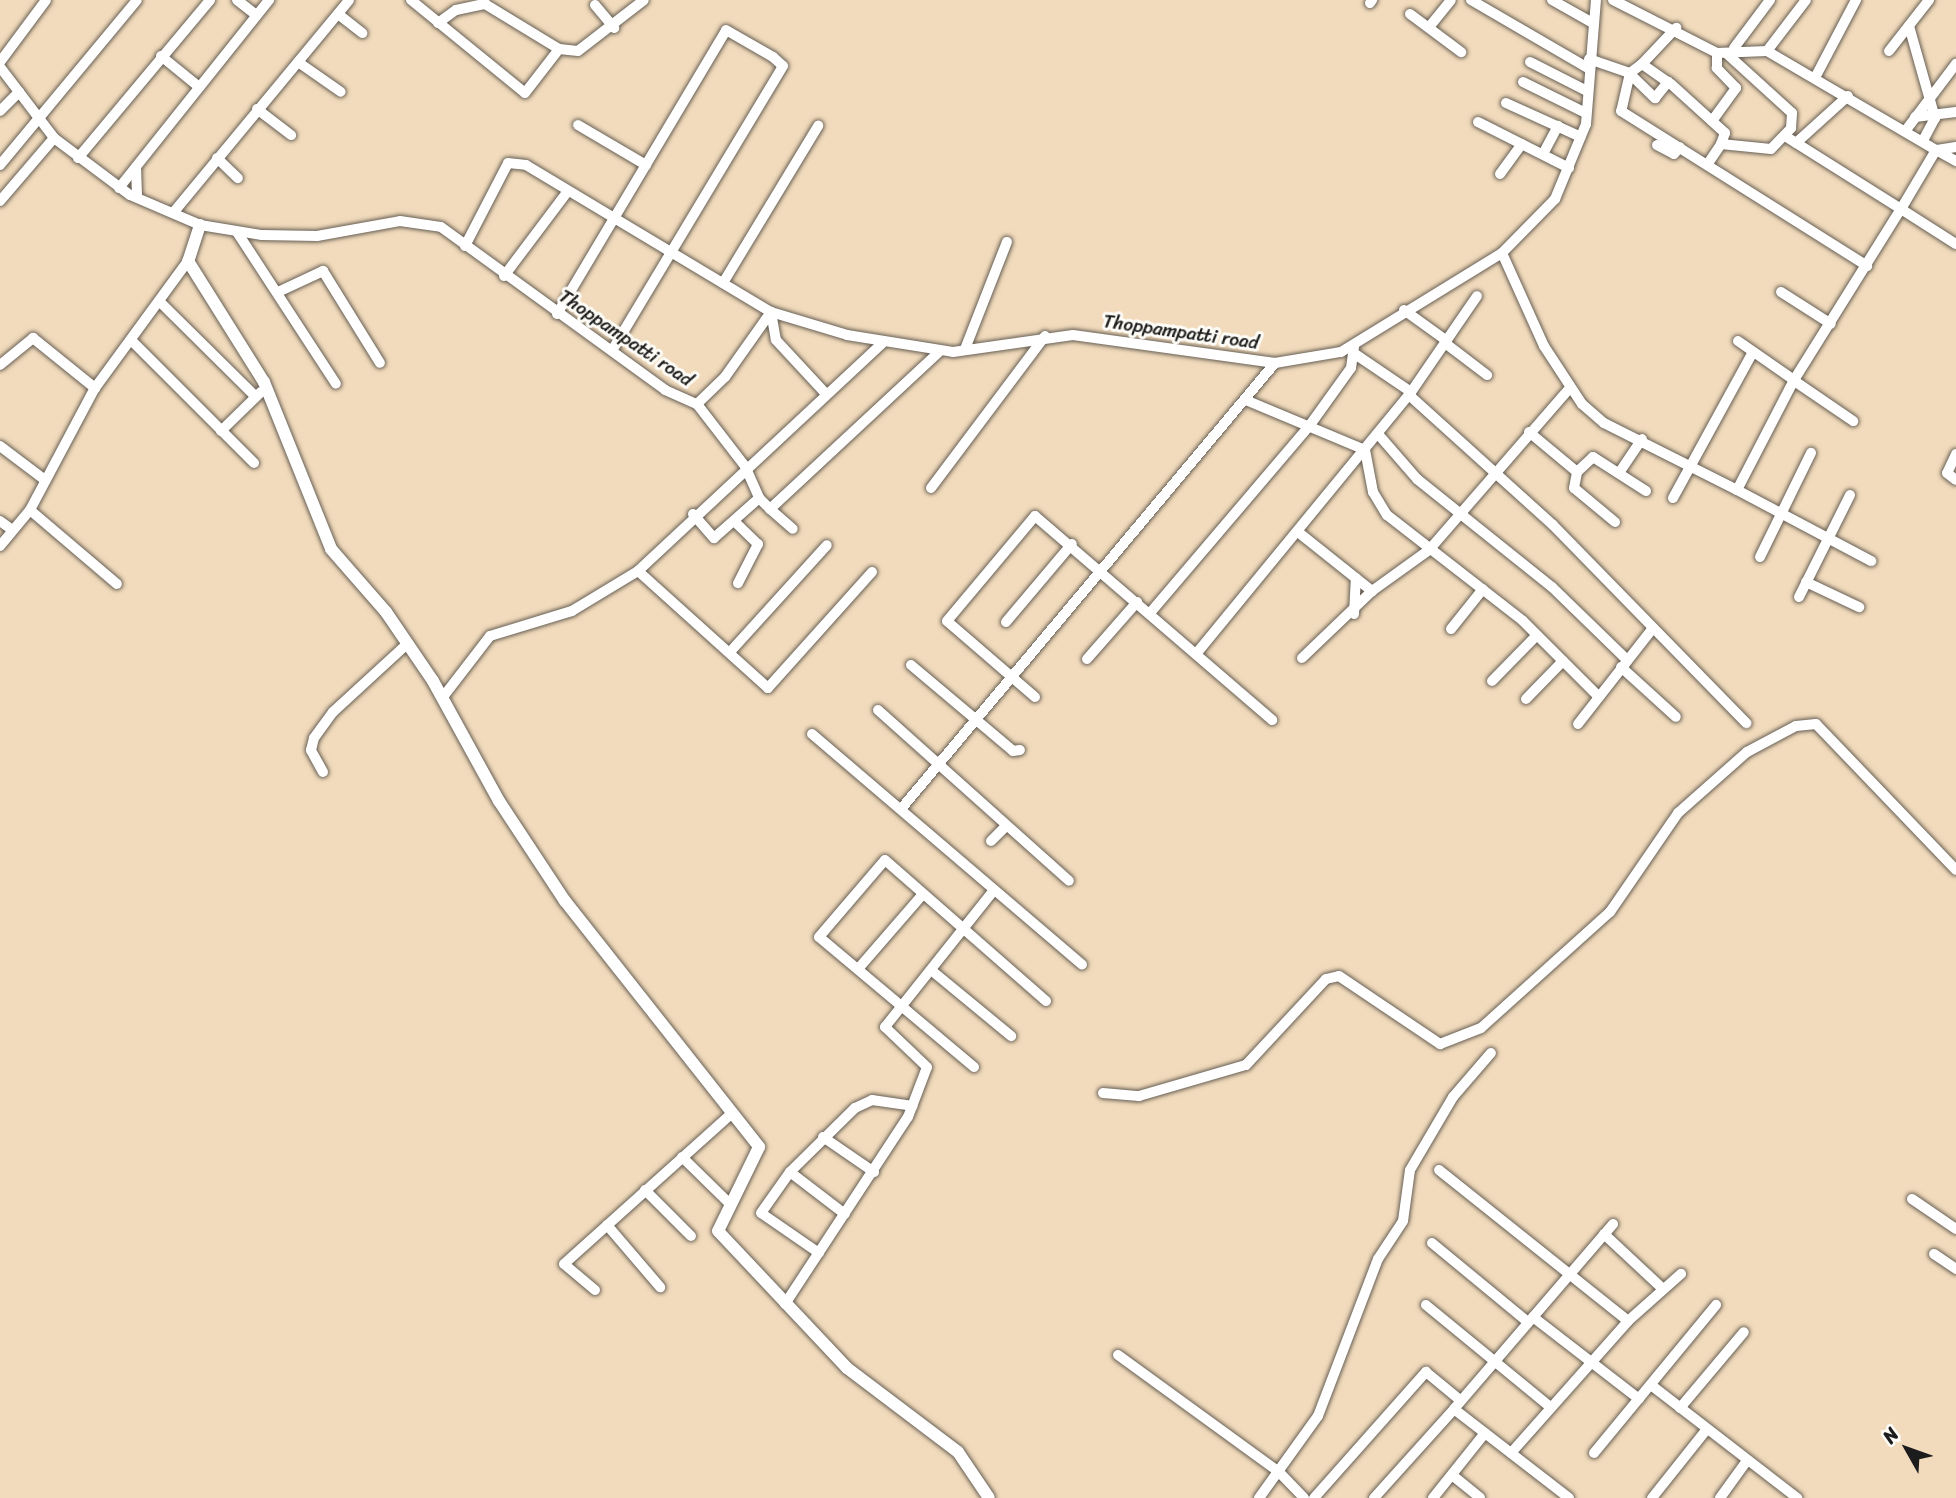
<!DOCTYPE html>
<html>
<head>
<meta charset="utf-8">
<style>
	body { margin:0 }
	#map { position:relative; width:1956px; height:1498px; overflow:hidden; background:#f2dbbc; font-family:Sriracha,sans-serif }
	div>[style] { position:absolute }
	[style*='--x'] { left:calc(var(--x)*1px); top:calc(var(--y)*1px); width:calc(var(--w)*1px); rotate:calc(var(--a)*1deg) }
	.roads { filter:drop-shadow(0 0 2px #675f54) drop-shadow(0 0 2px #675f54) }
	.minor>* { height:10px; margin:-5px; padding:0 5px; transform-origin:5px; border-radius:5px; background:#fff }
	.tertiary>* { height:12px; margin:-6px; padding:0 6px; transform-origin:6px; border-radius:6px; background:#fff }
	span { translate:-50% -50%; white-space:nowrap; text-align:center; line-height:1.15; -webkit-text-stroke:6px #fdfcf7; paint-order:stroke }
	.street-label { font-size:19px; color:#1c1c1c }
	.north { position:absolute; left:1872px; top:1414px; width:70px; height:70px; -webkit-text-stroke:5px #fdfcf7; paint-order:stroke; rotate:310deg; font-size:19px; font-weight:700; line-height:28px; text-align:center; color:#1c1c1c }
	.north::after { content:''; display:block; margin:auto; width:24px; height:32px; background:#1c1c1c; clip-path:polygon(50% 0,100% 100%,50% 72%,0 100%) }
</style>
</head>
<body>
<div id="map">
	<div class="roads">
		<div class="minor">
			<div style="--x:237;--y:0;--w:24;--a:38"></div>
			<div style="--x:411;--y:0;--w:147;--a:39.2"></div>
			<div style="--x:525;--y:93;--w:56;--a:-52.3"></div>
			<div style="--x:1471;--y:0;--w:135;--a:30.2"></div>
			<div style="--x:1552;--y:0;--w:45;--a:29.4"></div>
			<div style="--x:1613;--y:0;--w:117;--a:27"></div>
			<div style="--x:1717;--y:53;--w:50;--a:-2.3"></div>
			<div style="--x:1767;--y:51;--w:196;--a:30.4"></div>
			<div style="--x:1936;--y:150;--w:69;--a:120.7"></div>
			<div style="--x:1901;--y:209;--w:65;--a:32.5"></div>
			<div style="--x:1370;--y:3;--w:4;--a:-56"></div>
			<div style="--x:595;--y:5;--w:30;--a:50"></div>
			<div style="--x:338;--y:14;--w:31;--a:38"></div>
			<div style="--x:1410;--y:14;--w:64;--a:36.7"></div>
			<div style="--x:438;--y:23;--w:22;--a:-36"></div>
			<div style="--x:456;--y:10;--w:30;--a:-12"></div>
			<div style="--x:485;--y:4;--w:87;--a:31.3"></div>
			<div style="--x:559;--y:49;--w:19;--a:6"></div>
			<div style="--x:578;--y:51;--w:83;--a:-37.7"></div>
			<div style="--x:1430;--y:26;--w:33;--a:-51"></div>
			<div style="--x:1909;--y:26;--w:96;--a:74.2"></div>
			<div style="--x:1935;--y:118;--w:26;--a:118"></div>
			<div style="--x:1734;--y:48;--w:60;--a:-53.1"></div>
			<div style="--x:1767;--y:51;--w:64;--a:-52.6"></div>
			<div style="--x:1889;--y:51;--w:65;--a:-51.9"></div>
			<div style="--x:161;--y:56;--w:49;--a:39.2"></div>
			<div style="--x:1589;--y:59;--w:43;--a:18.9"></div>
			<div style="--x:1630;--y:73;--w:39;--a:103"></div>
			<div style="--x:1621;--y:111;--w:291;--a:32.2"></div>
			<div style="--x:0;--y:62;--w:77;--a:-53.4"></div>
			<div style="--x:298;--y:62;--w:52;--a:34.9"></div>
			<div style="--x:1530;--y:62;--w:64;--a:27"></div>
			<div style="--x:1642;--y:64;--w:50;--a:-46.6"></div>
			<div style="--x:0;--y:67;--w:89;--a:52.7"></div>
			<div style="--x:54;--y:138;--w:95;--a:36.9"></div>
			<div style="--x:130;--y:195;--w:76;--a:23.2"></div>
			<div style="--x:200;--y:225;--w:63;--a:9.2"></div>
			<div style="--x:262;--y:235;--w:55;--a:1"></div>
			<div style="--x:317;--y:236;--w:84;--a:-10.2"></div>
			<div style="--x:400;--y:221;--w:41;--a:8.3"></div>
			<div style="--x:441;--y:227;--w:277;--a:36"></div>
			<div style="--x:665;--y:390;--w:35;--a:24"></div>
			<div style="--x:697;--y:404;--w:39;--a:-44"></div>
			<div style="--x:725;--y:377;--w:80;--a:-54.7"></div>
			<div style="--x:771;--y:312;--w:79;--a:16.8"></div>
			<div style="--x:847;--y:335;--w:107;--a:9.1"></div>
			<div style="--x:953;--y:352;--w:121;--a:-8.1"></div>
			<div style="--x:1073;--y:335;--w:204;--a:7.9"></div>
			<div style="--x:1275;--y:363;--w:67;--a:-9.5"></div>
			<div style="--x:1341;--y:352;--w:189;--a:-31.6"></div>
			<div style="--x:1502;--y:253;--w:76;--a:-45.5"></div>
			<div style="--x:1555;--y:199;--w:81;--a:-67.5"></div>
			<div style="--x:1586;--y:124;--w:124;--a:-85.4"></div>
			<div style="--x:1630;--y:73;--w:15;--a:-37"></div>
			<div style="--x:1642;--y:64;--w:35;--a:35"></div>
			<div style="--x:1671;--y:84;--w:73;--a:42.2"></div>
			<div style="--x:1725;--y:133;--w:12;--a:110"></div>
			<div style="--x:1721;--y:144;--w:50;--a:5.7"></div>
			<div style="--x:1771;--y:149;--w:29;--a:-46"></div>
			<div style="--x:1791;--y:128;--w:15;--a:-86"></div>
			<div style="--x:1792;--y:113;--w:89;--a:-137.7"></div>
			<div style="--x:1630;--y:74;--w:35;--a:44"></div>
			<div style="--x:1655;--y:98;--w:21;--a:-51"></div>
			<div style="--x:1817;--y:74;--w:84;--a:-62.2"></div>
			<div style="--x:1523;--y:82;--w:70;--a:26.2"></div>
			<div style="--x:1506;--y:103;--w:82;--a:24.4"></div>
			<div style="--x:257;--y:109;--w:43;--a:37.4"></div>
			<div style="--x:0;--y:111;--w:27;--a:-45"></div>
			<div style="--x:1915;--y:117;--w:41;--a:-7"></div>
			<div style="--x:1712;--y:121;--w:41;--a:-54"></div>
			<div style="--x:1736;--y:88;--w:28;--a:-134"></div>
			<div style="--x:1717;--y:68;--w:15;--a:-90"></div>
			<div style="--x:1478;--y:122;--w:102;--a:26.8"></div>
			<div style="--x:578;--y:125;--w:79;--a:30.5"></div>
			<div style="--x:1906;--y:130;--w:83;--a:-52.9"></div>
			<div style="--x:1796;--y:143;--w:70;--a:-42.1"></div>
			<div style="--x:1657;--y:145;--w:19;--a:28"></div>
			<div style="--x:1674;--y:154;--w:9;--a:-49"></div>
			<div style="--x:1936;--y:150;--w:23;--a:29"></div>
			<div style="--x:1937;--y:150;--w:19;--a:-9"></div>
			<div style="--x:1543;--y:154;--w:32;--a:-62"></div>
			<div style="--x:78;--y:158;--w:206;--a:-50.1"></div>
			<div style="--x:217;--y:158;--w:29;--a:44"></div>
			<div style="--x:1709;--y:162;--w:22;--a:-56"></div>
			<div style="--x:0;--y:165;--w:214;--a:-50.3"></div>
			<div style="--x:136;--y:167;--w:30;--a:88"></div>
			<div style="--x:1500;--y:174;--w:37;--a:-54"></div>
			<div style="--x:119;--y:188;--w:241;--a:-51.4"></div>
			<div style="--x:0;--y:201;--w:83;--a:-49.4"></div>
			<div style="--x:173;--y:213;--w:276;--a:-50.4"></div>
			<div style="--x:237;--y:232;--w:181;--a:56.9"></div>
			<div style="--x:465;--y:246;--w:93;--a:-62.6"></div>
			<div style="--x:508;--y:163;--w:18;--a:6"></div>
			<div style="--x:526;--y:165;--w:286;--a:31"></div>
			<div style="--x:771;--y:312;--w:28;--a:80"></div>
			<div style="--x:776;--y:340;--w:74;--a:47.2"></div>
			<div style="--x:1502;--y:253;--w:102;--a:65.7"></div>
			<div style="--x:1544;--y:346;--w:69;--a:56.8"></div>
			<div style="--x:1582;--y:404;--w:29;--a:41"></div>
			<div style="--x:1604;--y:423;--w:149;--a:26.7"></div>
			<div style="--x:1737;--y:490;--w:124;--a:-62.6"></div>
			<div style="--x:1794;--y:380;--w:202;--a:-58"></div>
			<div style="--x:1901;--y:209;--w:137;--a:-147.8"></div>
			<div style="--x:504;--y:276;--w:106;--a:-53"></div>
			<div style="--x:723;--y:283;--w:184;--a:-58.8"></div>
			<div style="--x:278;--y:292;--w:50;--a:-25"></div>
			<div style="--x:323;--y:271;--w:108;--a:58.2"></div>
			<div style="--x:1781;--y:292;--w:59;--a:32.6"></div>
			<div style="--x:159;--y:301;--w:136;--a:44.7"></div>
			<div style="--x:1404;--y:310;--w:53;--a:35.8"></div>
			<div style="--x:557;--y:314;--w:330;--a:-59.2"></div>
			<div style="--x:726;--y:30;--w:54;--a:29.9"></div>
			<div style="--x:773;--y:57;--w:13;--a:42"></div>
			<div style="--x:783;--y:66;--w:332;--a:121"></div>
			<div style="--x:131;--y:340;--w:174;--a:45"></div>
			<div style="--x:1738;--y:341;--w:68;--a:34.9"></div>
			<div style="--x:1445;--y:343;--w:53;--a:37.3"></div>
			<div style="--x:965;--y:349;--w:115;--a:-68.6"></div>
			<div style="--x:1355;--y:354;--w:68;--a:34.2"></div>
			<div style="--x:0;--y:365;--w:43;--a:-39.3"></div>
			<div style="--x:33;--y:338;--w:80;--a:38.9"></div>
			<div style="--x:1793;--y:380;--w:73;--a:34.3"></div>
			<div style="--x:1409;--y:395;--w:194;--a:42.1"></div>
			<div style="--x:1553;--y:525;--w:277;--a:45.7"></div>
			<div style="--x:1248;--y:401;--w:127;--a:22.7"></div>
			<div style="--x:1365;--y:450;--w:43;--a:79.2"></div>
			<div style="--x:1373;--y:492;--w:27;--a:59"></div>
			<div style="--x:1387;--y:515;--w:172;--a:37.9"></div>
			<div style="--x:1523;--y:621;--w:107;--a:45"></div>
			<div style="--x:697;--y:404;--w:78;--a:52.3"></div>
			<div style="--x:745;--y:466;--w:35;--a:66"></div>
			<div style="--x:221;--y:431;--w:56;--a:-44.3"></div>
			<div style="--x:1529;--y:432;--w:62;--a:39.8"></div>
			<div style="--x:1378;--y:434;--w:60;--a:49.1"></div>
			<div style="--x:1417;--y:479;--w:173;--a:38.7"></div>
			<div style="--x:1552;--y:587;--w:105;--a:44.2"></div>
			<div style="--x:0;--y:446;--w:56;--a:37.1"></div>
			<div style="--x:1956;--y:454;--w:21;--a:115"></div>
			<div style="--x:1947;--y:473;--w:11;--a:38"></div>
			<div style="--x:1619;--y:473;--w:41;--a:-55.9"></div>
			<div style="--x:931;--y:488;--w:190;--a:-53.1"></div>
			<div style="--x:1737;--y:490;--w:152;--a:27.9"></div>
			<div style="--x:1673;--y:498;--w:166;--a:-61.3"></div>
			<div style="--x:770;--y:509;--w:30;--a:41"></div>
			<div style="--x:30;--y:510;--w:114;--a:40.4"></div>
			<div style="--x:693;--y:514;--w:32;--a:49"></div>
			<div style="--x:714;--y:538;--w:60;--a:-41.6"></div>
			<div style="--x:759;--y:498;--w:16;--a:45"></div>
			<div style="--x:770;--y:509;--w:233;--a:-42.9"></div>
			<div style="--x:0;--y:521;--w:14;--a:36"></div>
			<div style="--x:735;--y:522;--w:32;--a:44"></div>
			<div style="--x:758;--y:544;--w:44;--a:117.1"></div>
			<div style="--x:1615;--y:522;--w:53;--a:-140.3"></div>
			<div style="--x:1574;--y:488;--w:16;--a:-79"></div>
			<div style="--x:1577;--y:472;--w:22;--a:-43"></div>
			<div style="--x:1593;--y:457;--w:63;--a:32.7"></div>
			<div style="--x:1298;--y:532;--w:95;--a:38.6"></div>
			<div style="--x:0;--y:546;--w:47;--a:-50.2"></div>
			<div style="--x:30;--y:510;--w:138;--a:-62"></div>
			<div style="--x:95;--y:388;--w:157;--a:-53.8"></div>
			<div style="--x:1760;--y:557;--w:116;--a:-63.9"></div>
			<div style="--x:872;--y:572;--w:156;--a:131.9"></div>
			<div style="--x:768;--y:688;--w:175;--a:-138"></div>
			<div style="--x:638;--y:571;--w:336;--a:-43"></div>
			<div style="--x:1806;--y:582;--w:59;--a:25.3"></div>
			<div style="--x:1799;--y:597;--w:114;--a:-63.4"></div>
			<div style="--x:1150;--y:613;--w:247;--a:-49.6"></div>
			<div style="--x:1310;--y:425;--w:70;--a:-54.3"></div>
			<div style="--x:1351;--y:368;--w:22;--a:-82"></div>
			<div style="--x:1354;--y:614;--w:36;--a:-87"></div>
			<div style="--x:1006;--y:622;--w:102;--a:-49.8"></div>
			<div style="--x:1451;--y:629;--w:51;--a:-51.3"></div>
			<div style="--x:730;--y:652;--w:144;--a:-47.8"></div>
			<div style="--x:1196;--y:654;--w:335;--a:-50.6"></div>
			<div style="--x:1409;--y:395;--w:120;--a:-55.5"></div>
			<div style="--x:1302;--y:658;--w:97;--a:-43.7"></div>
			<div style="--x:1372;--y:591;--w:70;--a:-35.7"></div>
			<div style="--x:1429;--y:550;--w:212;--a:-49"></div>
			<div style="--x:1087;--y:659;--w:76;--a:-48.7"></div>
			<div style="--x:911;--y:665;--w:133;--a:40.1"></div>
			<div style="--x:1013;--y:751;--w:7;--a:-8"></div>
			<div style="--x:1621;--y:667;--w:74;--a:42.3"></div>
			<div style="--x:1492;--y:681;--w:64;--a:-45.6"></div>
			<div style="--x:443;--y:697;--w:77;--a:-52.4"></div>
			<div style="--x:490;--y:636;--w:86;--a:-17"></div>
			<div style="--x:572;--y:611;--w:77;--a:-31.2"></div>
			<div style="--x:1035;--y:697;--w:116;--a:-139.2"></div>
			<div style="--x:947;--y:621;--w:137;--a:-50"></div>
			<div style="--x:1035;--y:516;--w:313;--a:40.7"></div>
			<div style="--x:1526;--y:699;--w:53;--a:-45.8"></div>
			<div style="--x:878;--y:710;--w:256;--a:41.8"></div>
			<div style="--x:1578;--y:724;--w:122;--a:-52"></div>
			<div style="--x:812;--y:734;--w:355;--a:40.5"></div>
			<div style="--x:323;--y:772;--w:25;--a:-119"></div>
			<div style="--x:311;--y:750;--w:12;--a:-76"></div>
			<div style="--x:314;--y:738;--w:32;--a:-54"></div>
			<div style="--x:333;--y:712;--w:100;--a:-42.6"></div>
			<div style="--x:901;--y:809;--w:582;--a:-50.02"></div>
			<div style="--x:991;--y:841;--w:20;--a:-45"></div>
			<div style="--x:858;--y:969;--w:98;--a:-49.1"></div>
			<div style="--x:931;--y:970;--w:104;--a:39.5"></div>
			<div style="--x:974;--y:1067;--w:202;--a:-140"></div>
			<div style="--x:819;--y:937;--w:101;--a:-49.4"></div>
			<div style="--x:885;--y:860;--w:214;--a:41.2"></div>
			<div style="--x:1103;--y:1093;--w:36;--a:5"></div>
			<div style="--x:1139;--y:1096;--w:111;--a:-16.2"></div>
			<div style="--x:1246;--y:1065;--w:117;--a:-47.1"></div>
			<div style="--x:1326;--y:979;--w:13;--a:-13"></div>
			<div style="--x:1339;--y:976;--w:122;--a:34"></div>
			<div style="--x:1440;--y:1044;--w:44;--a:-21.3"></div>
			<div style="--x:1481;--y:1028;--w:173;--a:-42"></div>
			<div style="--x:1610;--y:912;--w:120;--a:-55.5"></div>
			<div style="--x:1678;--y:813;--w:92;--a:-41.5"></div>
			<div style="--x:1747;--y:752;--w:55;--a:-28"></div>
			<div style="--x:1796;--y:726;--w:20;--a:-6"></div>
			<div style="--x:1816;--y:724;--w:202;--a:46.2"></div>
			<div style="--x:823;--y:1137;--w:62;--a:34.5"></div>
			<div style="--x:682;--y:1157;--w:69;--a:44.4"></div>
			<div style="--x:1439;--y:1170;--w:242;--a:38.6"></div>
			<div style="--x:790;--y:1172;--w:69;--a:37.4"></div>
			<div style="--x:645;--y:1190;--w:65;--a:45"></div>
			<div style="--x:1912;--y:1199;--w:53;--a:34.3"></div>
			<div style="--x:607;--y:1225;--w:82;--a:49.5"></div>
			<div style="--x:1604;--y:1234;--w:81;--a:43"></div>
			<div style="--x:1432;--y:1243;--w:124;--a:39.5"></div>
			<div style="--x:819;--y:1253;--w:70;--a:-145.4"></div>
			<div style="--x:761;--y:1213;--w:50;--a:-54.7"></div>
			<div style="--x:790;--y:1172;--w:91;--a:-44.6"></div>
			<div style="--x:855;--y:1108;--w:19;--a:-25"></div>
			<div style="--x:872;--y:1100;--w:41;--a:8.3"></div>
			<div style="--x:1934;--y:1254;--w:27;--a:34"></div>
			<div style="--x:595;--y:1290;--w:40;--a:-140"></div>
			<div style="--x:564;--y:1264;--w:226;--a:-41.9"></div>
			<div style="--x:785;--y:1304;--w:224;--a:-56.7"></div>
			<div style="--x:908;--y:1117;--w:53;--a:-69.2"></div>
			<div style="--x:927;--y:1067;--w:58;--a:-136.4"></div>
			<div style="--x:885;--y:1027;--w:175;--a:-51.5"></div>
			<div style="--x:1426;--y:1305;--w:161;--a:39.4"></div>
			<div style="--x:1533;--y:1317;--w:134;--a:37.7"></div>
			<div style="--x:1118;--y:1355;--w:199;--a:36"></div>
			<div style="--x:1279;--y:1472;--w:36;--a:46"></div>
			<div style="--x:1651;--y:1385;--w:185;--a:37.7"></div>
			<div style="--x:1680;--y:1408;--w:99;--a:-49.9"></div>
			<div style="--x:1511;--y:1453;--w:176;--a:-48.4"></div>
			<div style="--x:1628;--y:1321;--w:71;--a:-41.6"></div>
			<div style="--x:1594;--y:1453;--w:192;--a:-50.5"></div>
			<div style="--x:1452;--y:1475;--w:36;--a:39"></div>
			<div style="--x:1259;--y:1498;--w:101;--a:-54.3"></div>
			<div style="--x:1318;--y:1416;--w:168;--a:-69.1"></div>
			<div style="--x:1378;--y:1259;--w:45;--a:-56.7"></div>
			<div style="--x:1403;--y:1221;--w:51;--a:-82.2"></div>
			<div style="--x:1410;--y:1170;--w:85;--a:-59.5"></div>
			<div style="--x:1453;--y:1097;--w:58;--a:-49.2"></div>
			<div style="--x:1314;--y:1498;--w:169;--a:-48.4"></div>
			<div style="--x:1426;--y:1372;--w:45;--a:39.6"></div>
			<div style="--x:1374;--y:1498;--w:120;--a:-48"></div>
			<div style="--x:1433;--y:1498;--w:83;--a:-51.3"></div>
			<div style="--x:1569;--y:1498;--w:145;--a:-142.3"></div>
			<div style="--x:1454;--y:1409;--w:244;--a:-49.3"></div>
			<div style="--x:1652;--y:1498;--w:88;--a:-51.4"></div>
			<div style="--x:1720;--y:1498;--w:44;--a:-54.2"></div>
		</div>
		<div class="tertiary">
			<div style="--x:200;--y:225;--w:38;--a:108"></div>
			<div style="--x:188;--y:261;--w:143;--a:57.9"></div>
			<div style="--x:264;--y:382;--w:180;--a:68.1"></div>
			<div style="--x:331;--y:549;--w:84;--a:48.9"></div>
			<div style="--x:386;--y:612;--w:83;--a:55.7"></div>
			<div style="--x:433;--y:681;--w:137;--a:61.2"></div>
			<div style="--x:499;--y:801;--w:120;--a:56.6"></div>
			<div style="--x:565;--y:901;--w:313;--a:51.7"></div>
			<div style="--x:759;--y:1147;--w:93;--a:116"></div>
			<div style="--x:718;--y:1231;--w:188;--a:46.7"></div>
			<div style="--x:847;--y:1368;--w:139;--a:37.1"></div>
			<div style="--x:958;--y:1452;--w:55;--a:56"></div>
		</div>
	</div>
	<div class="street-label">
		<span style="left:1181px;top:332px;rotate:8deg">Thoppampatti road</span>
		<span style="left:626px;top:338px;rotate:34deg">Thoppampatti road</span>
	</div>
	<div class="north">N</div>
</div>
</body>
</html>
